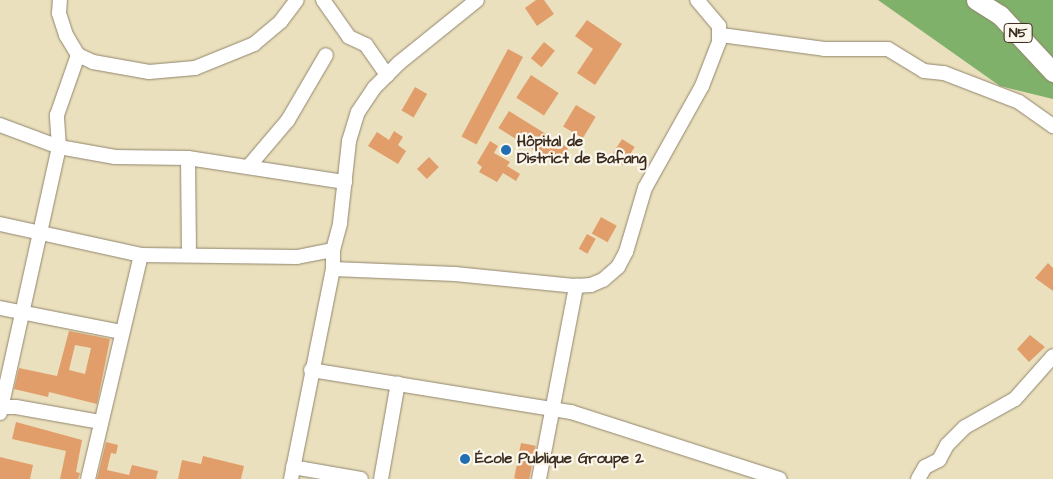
<!DOCTYPE html>
<html>
<head>
<meta charset="utf-8">
<style>
	body { margin:0 }
	#map { position:relative; width:1053px; height:479px; overflow:hidden; background:#eae0bd; font-family:"Architects Daughter",sans-serif }
	div>[style] { position:absolute }
	[style*='--x'] { left:calc(var(--x)*1px); top:calc(var(--y)*1px); width:calc(var(--w)*1px); rotate:calc(var(--a)*1deg) }
	.forest>* { inset:0; background:#80b16b }
	.building>* { inset:0; background:#e19e6b; transform-origin:0 0 }
	.roads { filter:drop-shadow(0 0 1px #92856e) drop-shadow(0 0 1px #92856e) }
	.minor>* { height:14px; margin:-7px; padding:0 7px; transform-origin:7px; border-radius:7px; background:#fff }
	.highway>* { height:19px; margin:-9.5px; padding:0 9.5px; transform-origin:9.5px; border-radius:9.5px; background:#fff }
	.dots>* { width:14px; height:14px; translate:-50% -50%; box-sizing:border-box; border:2px solid #fbf7ec; border-radius:50% }
	span { translate:-50% -50%; white-space:nowrap; text-align:center; line-height:1.15; -webkit-text-stroke:4.5px #fbf7ec; paint-order:stroke }
	.shield-label span { padding:1px 4px; background:#fbf7ec; border:1px solid; border-radius:4px; -webkit-text-stroke-width:0 }
	.shield-label { font-size:14px; color:#3b2a1e; font-weight:700 }
	.poi-label { font-size:15px; color:#3b2a1e; font-weight:700 }
	.left { translate:0 -50%; text-align:left }
</style>
</head>
<body>
<div id="map">
	<div class="forest">
		<div style="clip-path:polygon(878px 0,1053px 0,1053px 99px,1000px 86px)"></div>
	</div>
	<div class="building">
		<div style="clip-path:polygon(536px 0,544px 0,554px 14px,537px 26px,525px 8px)"></div>
		<div style="clip-path:polygon(587px 20px,622px 44px,595px 85px,577px 73px,593px 49px,575px 36px)"></div>
		<div style="left:544px;top:42px;width:14px;height:21px;rotate:39deg"></div>
		<div style="left:508px;top:49px;width:17px;height:99px;rotate:28deg"></div>
		<div style="left:531px;top:75px;width:33px;height:27px;rotate:33deg"></div>
		<div style="left:415px;top:87px;width:14px;height:27px;rotate:30deg"></div>
		<div style="left:576px;top:105px;width:23px;height:25px;rotate:31deg"></div>
		<div style="left:509px;top:111px;width:70px;height:20px;rotate:32deg"></div>
		<div style="clip-path:polygon(394px 131px,403px 137px,398px 145px,406px 151px,398px 164px,368px 146px,377px 132px,389px 140px)"></div>
		<div style="left:622px;top:139px;width:15px;height:22px;rotate:32deg"></div>
		<div style="clip-path:polygon(490px 141px,498px 146px,494px 153px,510px 162px,507px 166px,520px 174px,516px 181px,503px 173px,497px 182px,479px 172px,482px 167px,477px 163px)"></div>
		<div style="left:429px;top:157px;width:14px;height:17px;rotate:45deg"></div>
		<div style="left:601px;top:217px;width:18px;height:19px;rotate:29deg"></div>
		<div style="left:587px;top:234px;width:10px;height:17px;rotate:29deg"></div>
		<div style="clip-path:polygon(1048px 263px,1053px 268px,1053px 291px,1035px 278px)"></div>
		<div style="clip-path:polygon(evenodd,69px 331px,110px 339px,97px 404px,49px 392px,48px 397px,14px 389px,19px 368px,57px 376px,69px 331px,75px 345px,91px 348px,85px 374px,69px 370px,75px 345px)"></div>
		<div style="clip-path:polygon(1030px 335px,1045px 347px,1029px 362px,1017px 349px)"></div>
		<div style="clip-path:polygon(16px 422px,82px 440px,76px 472px,80px 473px,78px 479px,60px 479px,66px 451px,12px 439px)"></div>
		<div style="clip-path:polygon(106px 442px,118px 445px,116px 454px,111px 453px,107px 470px,129px 475px,132px 465px,158px 471px,156px 479px,97px 479px)"></div>
		<div style="left:521px;top:443px;width:15px;height:36px;rotate:11deg"></div>
		<div style="clip-path:polygon(203px 456px,244px 466px,241px 479px,178px 479px,182px 460px,201px 464px)"></div>
		<div style="clip-path:polygon(0 457px,33px 465px,30px 479px,0 479px)"></div>
	</div>
	<div class="roads">
		<div class="minor">
			<div style="--x:323;--y:0;--w:45;--a:54.9"></div>
			<div style="--x:349;--y:37;--w:19;--a:25"></div>
			<div style="--x:366;--y:45;--w:37;--a:55"></div>
			<div style="--x:721;--y:35;--w:104;--a:7.7"></div>
			<div style="--x:824;--y:49;--w:64;--a:0"></div>
			<div style="--x:888;--y:49;--w:42;--a:31.4"></div>
			<div style="--x:924;--y:71;--w:20;--a:6"></div>
			<div style="--x:944;--y:73;--w:80;--a:21.1"></div>
			<div style="--x:1019;--y:102;--w:42;--a:35.2"></div>
			<div style="--x:78;--y:55;--w:17;--a:25"></div>
			<div style="--x:93;--y:62;--w:57;--a:10.1"></div>
			<div style="--x:149;--y:72;--w:46;--a:-5"></div>
			<div style="--x:195;--y:68;--w:64;--a:-22.1"></div>
			<div style="--x:254;--y:44;--w:35;--a:-40"></div>
			<div style="--x:281;--y:21;--w:26;--a:-53"></div>
			<div style="--x:0;--y:125;--w:63;--a:20.4"></div>
			<div style="--x:59;--y:147;--w:57;--a:10.1"></div>
			<div style="--x:115;--y:157;--w:73;--a:0.8"></div>
			<div style="--x:188;--y:158;--w:159;--a:8.7"></div>
			<div style="--x:188;--y:158;--w:97;--a:89.4"></div>
			<div style="--x:249;--y:166;--w:60;--a:-49.7"></div>
			<div style="--x:288;--y:120;--w:75;--a:-59.7"></div>
			<div style="--x:0;--y:224;--w:144;--a:12.4"></div>
			<div style="--x:333;--y:269;--w:122;--a:2.3"></div>
			<div style="--x:455;--y:274;--w:122;--a:5.7"></div>
			<div style="--x:576;--y:286;--w:15;--a:-4"></div>
			<div style="--x:591;--y:285;--w:13;--a:-23"></div>
			<div style="--x:603;--y:280;--w:20;--a:-41"></div>
			<div style="--x:618;--y:267;--w:17;--a:-62"></div>
			<div style="--x:626;--y:252;--w:67;--a:-73.5"></div>
			<div style="--x:645;--y:188;--w:117;--a:-60.8"></div>
			<div style="--x:702;--y:86;--w:47;--a:-68.9"></div>
			<div style="--x:719;--y:42;--w:16;--a:-90"></div>
			<div style="--x:719;--y:26;--w:34;--a:-130"></div>
			<div style="--x:0;--y:308;--w:123;--a:11.2"></div>
			<div style="--x:311;--y:370;--w:263;--a:9.2"></div>
			<div style="--x:571;--y:412;--w:219;--a:17.8"></div>
			<div style="--x:0;--y:407;--w:16;--a:0"></div>
			<div style="--x:16;--y:407;--w:85;--a:10.1"></div>
			<div style="--x:0;--y:413;--w:272;--a:-77.5"></div>
			<div style="--x:59;--y:147;--w:32;--a:-94"></div>
			<div style="--x:57;--y:115;--w:64;--a:-70.7"></div>
			<div style="--x:78;--y:55;--w:23;--a:-121"></div>
			<div style="--x:66;--y:35;--w:23;--a:-108"></div>
			<div style="--x:59;--y:13;--w:13;--a:-86"></div>
			<div style="--x:293;--y:467;--w:69;--a:10"></div>
			<div style="--x:88;--y:479;--w:230;--a:-76.7"></div>
			<div style="--x:141;--y:255;--w:156;--a:0.7"></div>
			<div style="--x:297;--y:257;--w:37;--a:-11"></div>
			<div style="--x:291;--y:479;--w:214;--a:-78.7"></div>
			<div style="--x:333;--y:269;--w:19;--a:-90"></div>
			<div style="--x:333;--y:250;--w:28;--a:-75"></div>
			<div style="--x:340;--y:223;--w:82;--a:-83.7"></div>
			<div style="--x:349;--y:141;--w:30;--a:-73"></div>
			<div style="--x:358;--y:112;--w:29;--a:-56"></div>
			<div style="--x:374;--y:88;--w:35;--a:-45"></div>
			<div style="--x:399;--y:63;--w:100;--a:-38.9"></div>
			<div style="--x:381;--y:479;--w:97;--a:-80"></div>
			<div style="--x:539;--y:479;--w:197;--a:-79.1"></div>
			<div style="--x:918;--y:479;--w:14;--a:-60"></div>
			<div style="--x:925;--y:467;--w:16;--a:-27"></div>
			<div style="--x:939;--y:460;--w:17;--a:-62"></div>
			<div style="--x:947;--y:445;--w:25;--a:-45"></div>
			<div style="--x:965;--y:427;--w:57;--a:-29.2"></div>
			<div style="--x:1015;--y:399;--w:57;--a:-48.5"></div>
		</div>
		<div class="highway">
			<div style="--x:976;--y:0;--w:28;--a:32"></div>
			<div style="--x:1000;--y:15;--w:78;--a:47.1"></div>
		</div>
	</div>
	<div class="dots">
		<div style="left:506px;top:150px;background:#1f6fb2"></div>
		<div style="left:465px;top:459px;background:#1f6fb2"></div>
	</div>
	<div class="shield-label">
		<span style="left:1018px;top:33px">N5</span>
	</div>
	<div class="poi-label">
		<span class="left" style="left:517px;top:150px">Hôpital de<br>District de Bafang</span>
		<span class="left" style="left:475px;top:459px">École Publique Groupe 2</span>
	</div>
</div>
</body>
</html>
